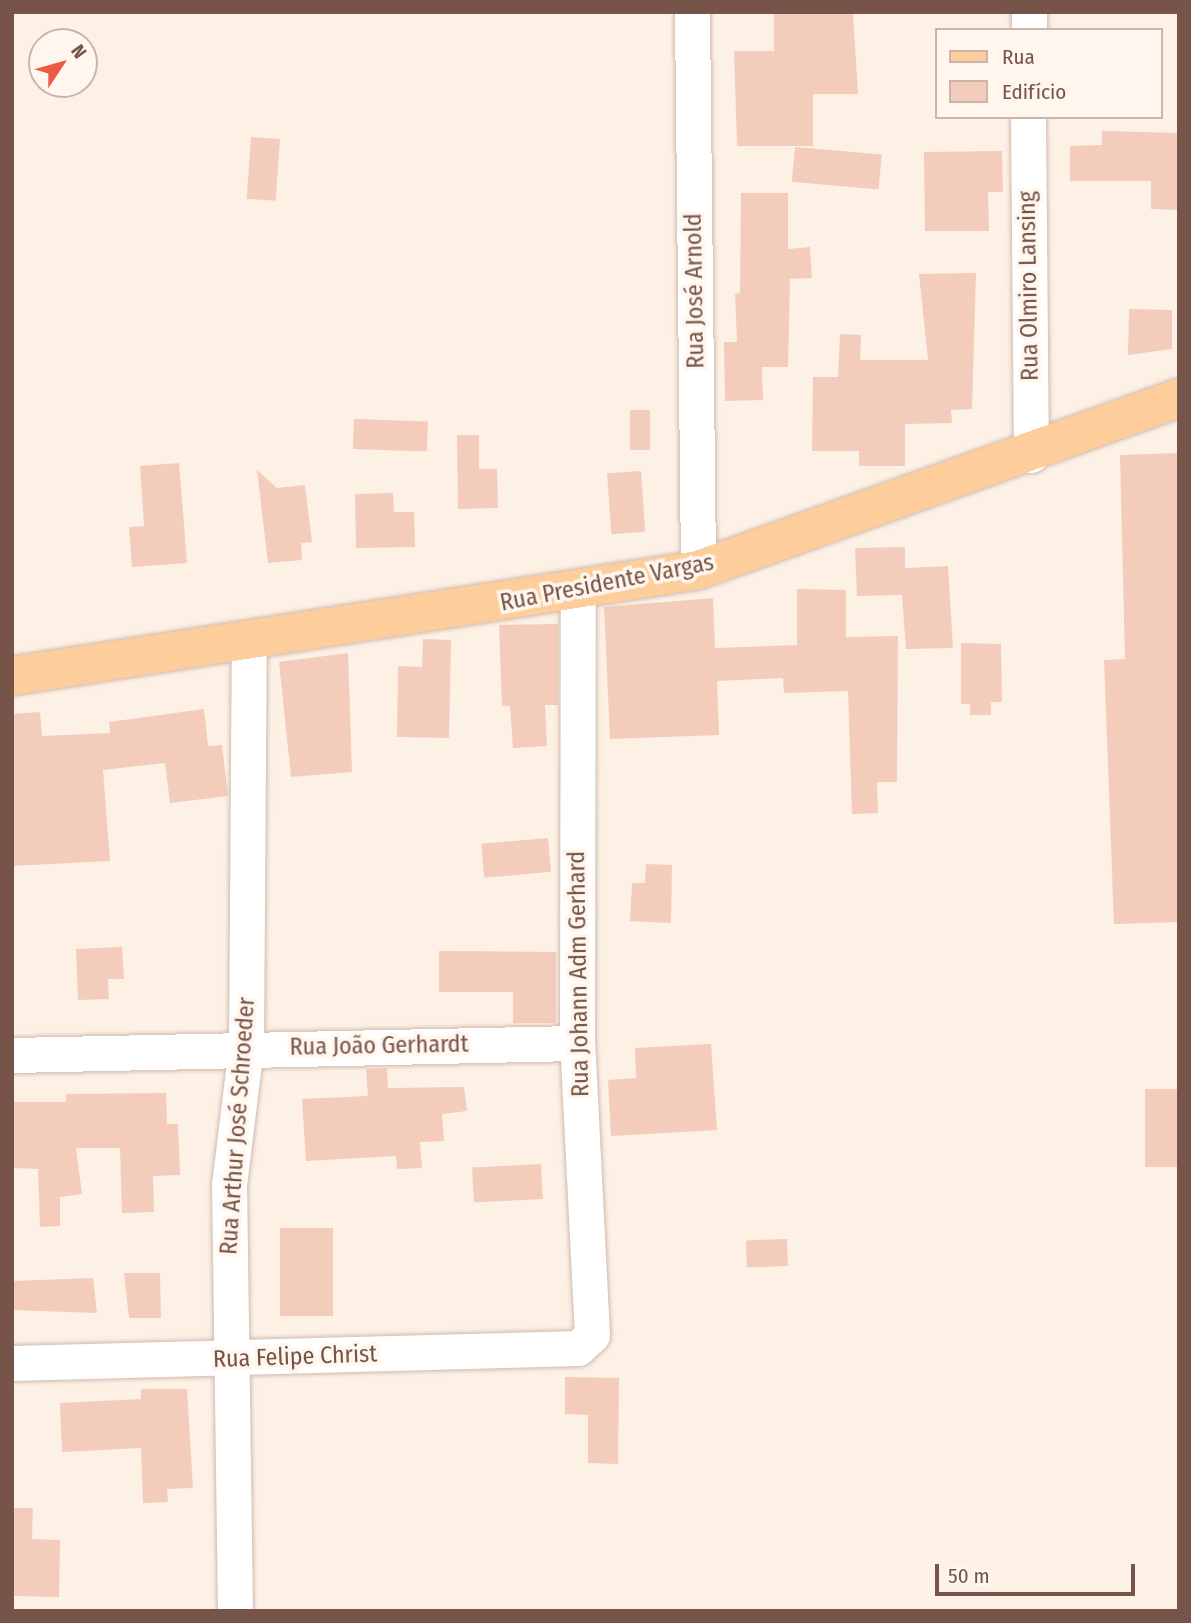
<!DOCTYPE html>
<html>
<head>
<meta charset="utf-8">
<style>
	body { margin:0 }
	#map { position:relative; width:1191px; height:1623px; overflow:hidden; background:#fdf1e6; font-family:"Fira Sans Condensed",sans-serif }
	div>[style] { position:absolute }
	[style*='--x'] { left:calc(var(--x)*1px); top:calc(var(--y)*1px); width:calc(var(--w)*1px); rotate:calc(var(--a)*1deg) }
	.building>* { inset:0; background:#f3ccbc; transform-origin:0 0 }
	.roads { filter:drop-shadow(0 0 2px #d1baad) drop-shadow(0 0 2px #d1baad) }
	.minor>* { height:35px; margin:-17.5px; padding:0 17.5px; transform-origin:17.5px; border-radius:17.5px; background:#fff }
	.major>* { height:38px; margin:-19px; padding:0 19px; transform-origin:19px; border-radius:19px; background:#fdce9c }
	span { translate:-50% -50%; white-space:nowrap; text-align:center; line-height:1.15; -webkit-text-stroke:7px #fff6ed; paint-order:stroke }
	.street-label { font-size:24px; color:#775449 }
	.frame { position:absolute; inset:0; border:14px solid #775449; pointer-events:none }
	.legend { position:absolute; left:935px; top:28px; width:228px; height:91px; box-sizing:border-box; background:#fff6ed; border:2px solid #c9b5ab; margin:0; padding:9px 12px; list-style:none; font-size:21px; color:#775449 }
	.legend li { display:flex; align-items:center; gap:14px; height:35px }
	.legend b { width:35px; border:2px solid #c9b5ab }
	.north { position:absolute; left:28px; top:28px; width:70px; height:70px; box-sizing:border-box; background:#fff6ed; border:2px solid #c9b5ab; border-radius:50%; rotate:54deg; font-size:19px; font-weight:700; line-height:28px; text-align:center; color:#775449 }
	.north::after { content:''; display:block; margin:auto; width:24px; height:32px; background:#eb5947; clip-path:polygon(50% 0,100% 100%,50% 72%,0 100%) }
	.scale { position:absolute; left:935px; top:1564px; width:200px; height:32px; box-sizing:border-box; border:4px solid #775449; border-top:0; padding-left:9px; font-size:21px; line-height:24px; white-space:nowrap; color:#775449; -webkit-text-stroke:5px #fff6ed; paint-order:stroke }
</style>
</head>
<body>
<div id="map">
	<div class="building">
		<div style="clip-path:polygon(774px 12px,853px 12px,858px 94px,813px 94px,813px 146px,737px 146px,734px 51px,774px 51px)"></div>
		<div style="clip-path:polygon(1102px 131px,1179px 133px,1179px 210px,1151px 209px,1151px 181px,1070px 181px,1070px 146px,1102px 145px)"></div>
		<div style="left:251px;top:137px;width:29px;height:62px;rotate:4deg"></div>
		<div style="left:795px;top:147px;width:87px;height:35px;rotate:5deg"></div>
		<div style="clip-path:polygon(1002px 151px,1003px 192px,988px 192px,989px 231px,925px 231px,924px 152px)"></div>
		<div style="clip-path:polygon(741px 193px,788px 193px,788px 249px,810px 247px,812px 278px,790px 279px,788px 367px,762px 367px,763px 400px,725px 401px,724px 342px,737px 342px,735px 294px,740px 293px)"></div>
		<div style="clip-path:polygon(976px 273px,972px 409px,951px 410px,952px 423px,905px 424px,905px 466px,859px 466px,859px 451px,812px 451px,813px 377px,838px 377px,840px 334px,861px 335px,860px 360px,928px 360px,919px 274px)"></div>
		<div style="clip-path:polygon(1129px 309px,1172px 310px,1172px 349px,1128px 355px)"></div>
		<div style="left:630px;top:410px;width:20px;height:40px"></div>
		<div style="left:354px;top:419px;width:74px;height:30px;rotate:2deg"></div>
		<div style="clip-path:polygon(457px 435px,479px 435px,479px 469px,497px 469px,498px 508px,458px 509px)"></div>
		<div style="clip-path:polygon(1179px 453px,1179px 922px,1114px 924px,1104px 660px,1125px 659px,1120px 455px)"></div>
		<div style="clip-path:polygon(179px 463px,187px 563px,132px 567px,129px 527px,144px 526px,140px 466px)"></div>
		<div style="clip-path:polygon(257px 470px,277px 488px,305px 485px,312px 542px,301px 543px,302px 560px,268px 563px)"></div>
		<div style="left:641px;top:471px;width:61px;height:34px;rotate:86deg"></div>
		<div style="clip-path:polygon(393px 493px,394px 512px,414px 512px,415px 547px,356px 548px,355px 494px)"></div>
		<div style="clip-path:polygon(905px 547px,905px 568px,948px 566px,953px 648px,906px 649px,902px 595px,857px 596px,855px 548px)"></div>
		<div style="clip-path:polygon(797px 589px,846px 590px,846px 637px,898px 636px,897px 782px,877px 782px,878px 813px,852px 814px,848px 691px,784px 693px,783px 678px,717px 681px,719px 735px,610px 739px,604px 607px,713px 598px,715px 648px,797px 645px)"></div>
		<div style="clip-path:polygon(558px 624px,558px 705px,545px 705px,547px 746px,513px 748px,510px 706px,502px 706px,499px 625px)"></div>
		<div style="clip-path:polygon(423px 639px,451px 640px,449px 738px,397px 737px,398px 666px,422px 667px)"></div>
		<div style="clip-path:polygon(961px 643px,1001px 644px,1002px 702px,991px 702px,991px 715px,970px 715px,970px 704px,961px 704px)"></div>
		<div style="clip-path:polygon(348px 653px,352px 772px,291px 777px,279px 662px)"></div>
		<div style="clip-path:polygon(204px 709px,208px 746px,222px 745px,228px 796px,170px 803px,165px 763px,103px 770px,110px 861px,12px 866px,12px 714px,40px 712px,42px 736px,110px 733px,109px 722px)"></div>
		<div style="left:548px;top:838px;width:34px;height:67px;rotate:85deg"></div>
		<div style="clip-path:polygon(646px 864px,672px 865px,671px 923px,630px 921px,632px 883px,645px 883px)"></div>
		<div style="clip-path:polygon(122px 947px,124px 979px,108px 979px,109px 999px,78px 1000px,76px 949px)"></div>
		<div style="clip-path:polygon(439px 951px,556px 952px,556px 1023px,513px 1023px,513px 992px,439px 992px)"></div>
		<div style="clip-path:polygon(711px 1044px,717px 1130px,611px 1136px,608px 1080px,636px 1078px,635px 1048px)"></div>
		<div style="clip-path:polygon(387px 1068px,388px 1088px,464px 1087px,467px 1111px,442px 1114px,444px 1141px,420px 1142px,422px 1168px,397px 1169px,396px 1156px,306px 1161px,302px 1099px,368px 1096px,366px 1069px)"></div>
		<div style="left:1145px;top:1089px;width:34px;height:78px"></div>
		<div style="clip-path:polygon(166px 1093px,167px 1124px,178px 1124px,180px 1175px,153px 1176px,154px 1212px,122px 1213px,120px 1148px,76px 1148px,82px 1194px,60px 1197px,60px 1226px,40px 1227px,38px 1169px,14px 1168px,13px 1102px,66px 1102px,66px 1094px)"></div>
		<div style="left:541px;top:1164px;width:35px;height:69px;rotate:87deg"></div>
		<div style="left:280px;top:1228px;width:53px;height:88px"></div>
		<div style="left:787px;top:1239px;width:27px;height:41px;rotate:88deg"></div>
		<div style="clip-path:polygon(124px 1273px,160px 1273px,161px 1318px,129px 1318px)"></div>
		<div style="clip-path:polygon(93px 1278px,97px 1313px,12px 1310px,12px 1281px)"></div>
		<div style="clip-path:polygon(565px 1377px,619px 1378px,618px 1464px,588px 1463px,588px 1415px,565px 1414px)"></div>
		<div style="clip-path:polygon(141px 1389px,187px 1389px,193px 1488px,167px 1489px,168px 1502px,143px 1503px,141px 1448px,62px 1452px,60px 1403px,141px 1399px)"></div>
		<div style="clip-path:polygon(13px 1508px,33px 1508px,32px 1539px,60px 1540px,59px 1597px,12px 1596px)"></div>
	</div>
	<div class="roads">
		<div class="minor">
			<div style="--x:692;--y:12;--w:558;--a:89.38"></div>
			<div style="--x:1029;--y:30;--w:18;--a:-90"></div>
			<div style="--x:1028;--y:117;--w:338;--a:89.5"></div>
			<div style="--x:12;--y:1055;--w:565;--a:-1.22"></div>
			<div style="--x:12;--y:1363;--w:566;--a:-1.52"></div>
			<div style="--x:578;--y:1348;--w:19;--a:-43"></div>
			<div style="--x:592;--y:1335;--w:292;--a:-92.9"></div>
			<div style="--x:577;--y:1043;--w:450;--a:-89.9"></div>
			<div style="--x:235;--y:1611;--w:426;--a:-90.8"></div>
			<div style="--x:229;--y:1185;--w:139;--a:-83"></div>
			<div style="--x:246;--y:1047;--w:406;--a:-89.6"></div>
		</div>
		<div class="major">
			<div style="--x:12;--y:676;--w:694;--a:-8.78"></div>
			<div style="--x:698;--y:570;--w:511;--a:-19.68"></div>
		</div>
	</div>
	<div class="street-label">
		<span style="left:1029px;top:286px;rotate:-91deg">Rua Olmiro Lansing</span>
		<span style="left:695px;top:291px;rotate:-91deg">Rua José Arnold</span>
		<span style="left:607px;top:583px;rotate:-11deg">Rua Presidente Vargas</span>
		<span style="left:579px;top:974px;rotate:-91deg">Rua Johann Adm Gerhard</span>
		<span style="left:379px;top:1046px;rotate:-1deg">Rua João Gerhardt</span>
		<span style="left:238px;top:1126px;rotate:-86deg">Rua Arthur José Schroeder</span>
		<span style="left:295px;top:1357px;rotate:-2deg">Rua Felipe Christ</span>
	</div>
	<div class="frame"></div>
	<ul class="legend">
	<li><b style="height:9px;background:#fdce9c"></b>Rua</li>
	<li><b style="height:19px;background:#f3ccbc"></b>Edifício</li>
	</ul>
	<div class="north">N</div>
	<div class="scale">50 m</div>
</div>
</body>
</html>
